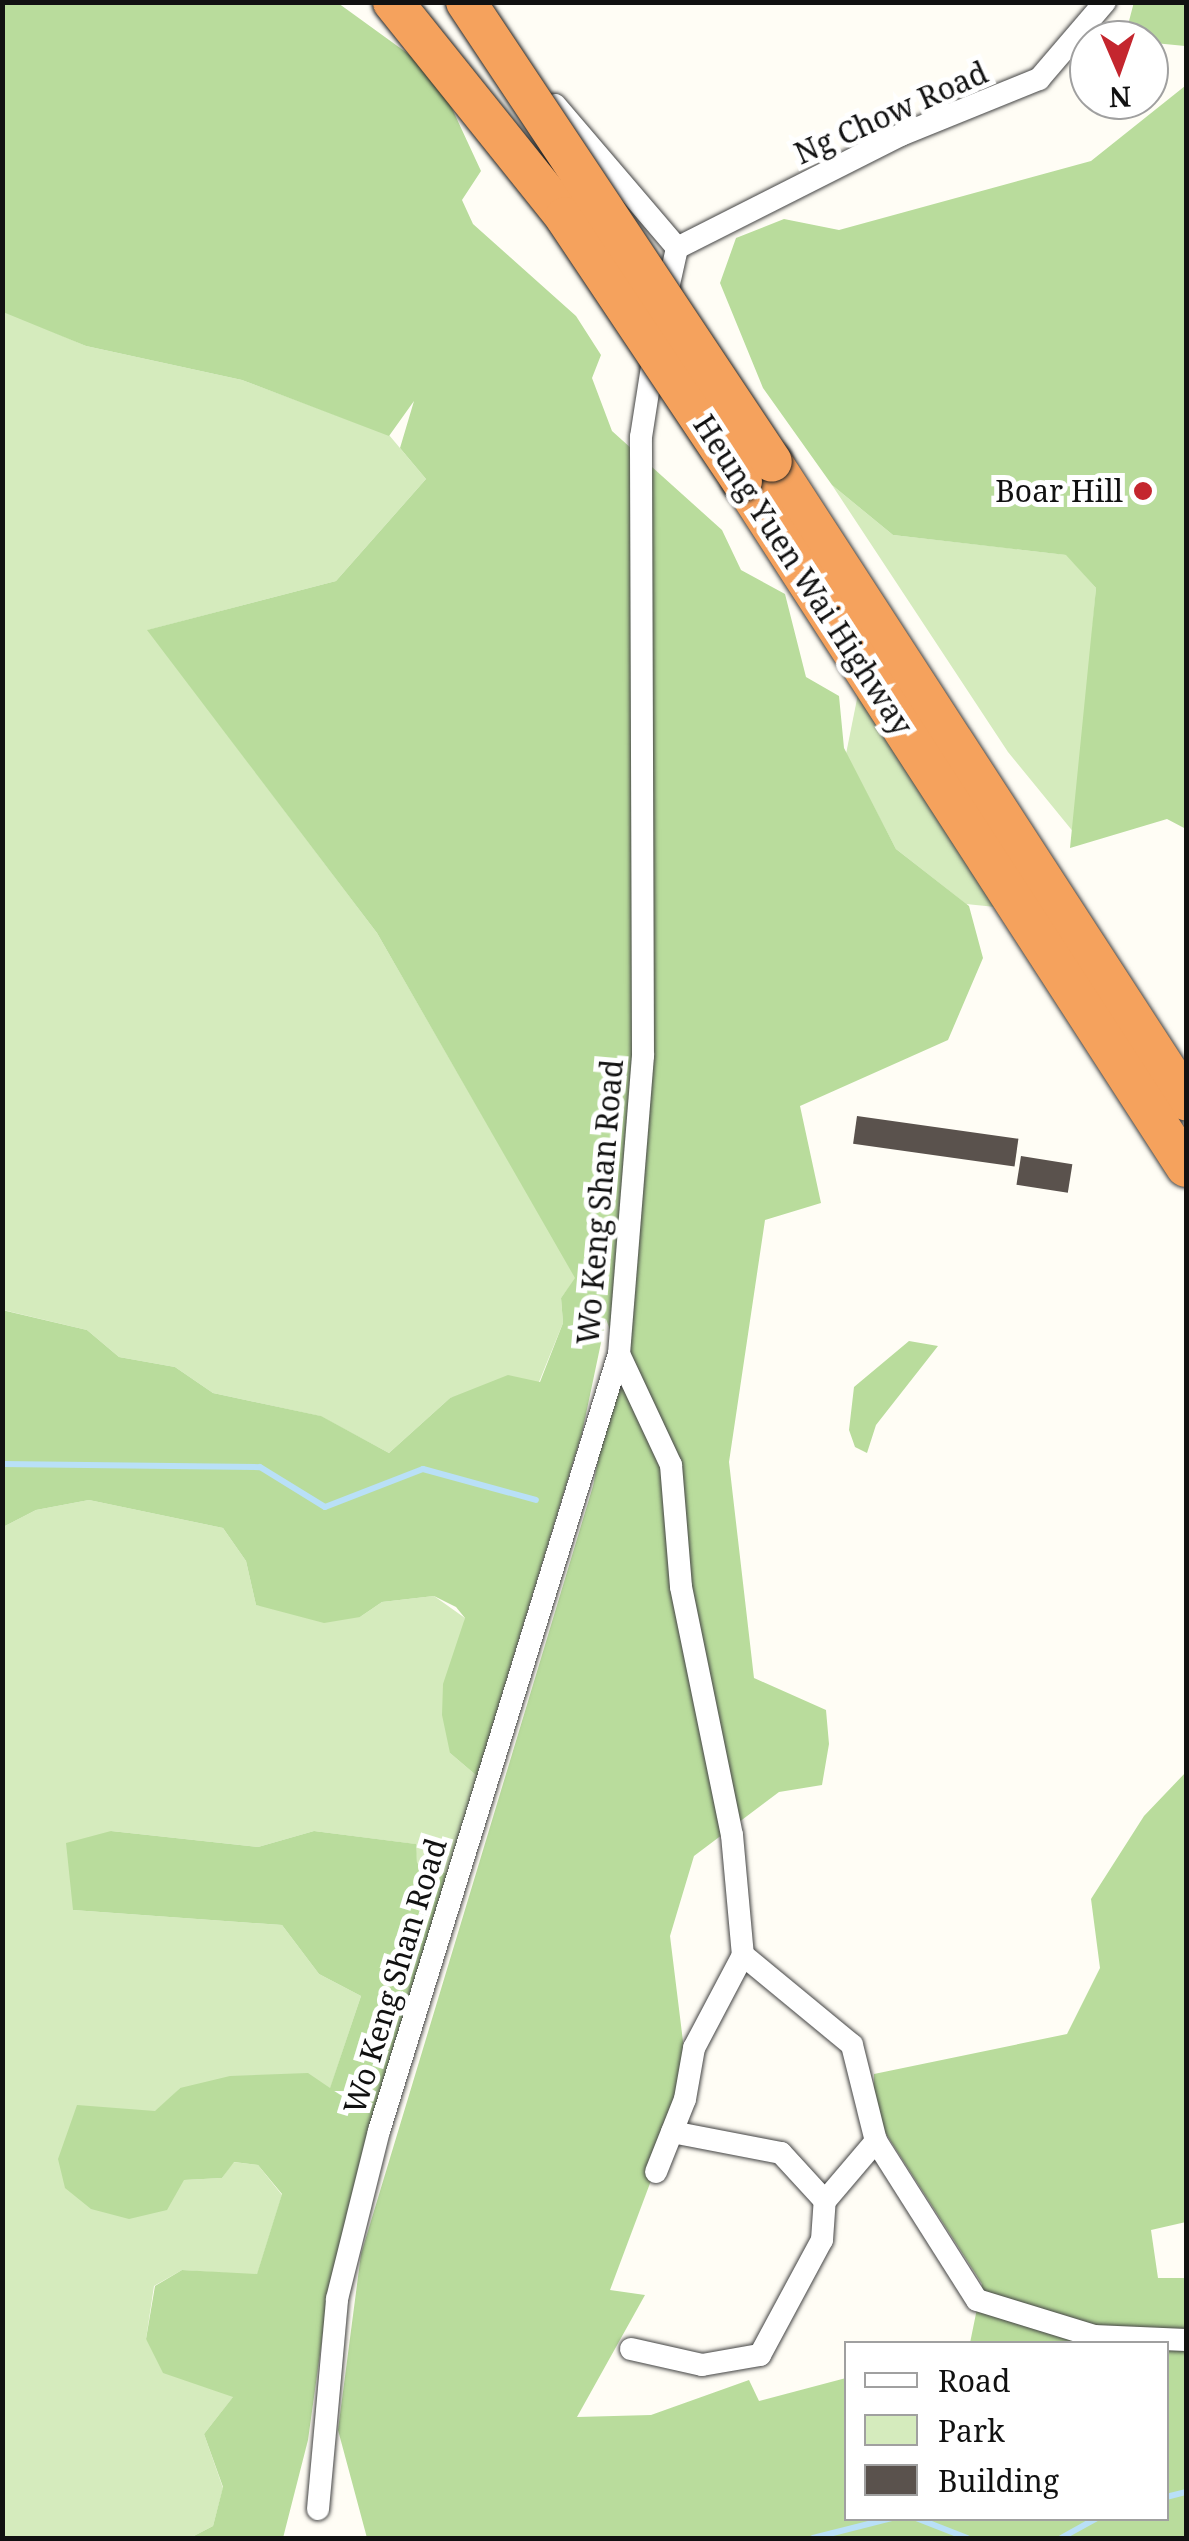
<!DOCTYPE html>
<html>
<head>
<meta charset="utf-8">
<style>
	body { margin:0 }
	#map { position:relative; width:1189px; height:2541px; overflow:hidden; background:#fffdf5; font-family:"Noto Serif",serif }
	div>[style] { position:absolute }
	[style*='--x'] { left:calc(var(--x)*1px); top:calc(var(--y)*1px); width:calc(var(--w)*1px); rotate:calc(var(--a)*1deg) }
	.green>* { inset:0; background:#d5ebbd }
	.forest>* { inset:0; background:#b9dc9c }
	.stream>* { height:6px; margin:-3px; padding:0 3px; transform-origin:3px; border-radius:3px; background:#b9e0f7 }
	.building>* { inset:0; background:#5a524d; transform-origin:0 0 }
	.roads { filter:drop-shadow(0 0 2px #444) drop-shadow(0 0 2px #444) }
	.street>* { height:22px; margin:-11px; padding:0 11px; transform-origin:11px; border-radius:11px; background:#fff }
	.highway>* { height:40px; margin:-20px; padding:0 20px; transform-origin:20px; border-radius:20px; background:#f5a25d }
	.bridges { filter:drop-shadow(0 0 2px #222) drop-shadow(0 0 2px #222) }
	.highway-bridge>* { height:40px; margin:-20px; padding:0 20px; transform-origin:20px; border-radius:20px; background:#f5a25d }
	.dots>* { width:28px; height:28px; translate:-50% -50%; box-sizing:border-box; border:5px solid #fff; border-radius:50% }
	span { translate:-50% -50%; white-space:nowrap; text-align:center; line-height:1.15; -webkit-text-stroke:10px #fff; paint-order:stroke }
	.street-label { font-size:30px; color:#111 }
	.poi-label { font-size:30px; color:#111 }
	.right { translate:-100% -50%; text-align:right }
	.frame { position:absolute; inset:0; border:5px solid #111; pointer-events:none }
	.legend { position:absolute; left:844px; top:2341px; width:325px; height:180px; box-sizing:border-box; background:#fff; border:2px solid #a0a0a0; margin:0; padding:12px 18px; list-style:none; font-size:30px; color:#111 }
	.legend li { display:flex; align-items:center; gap:20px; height:50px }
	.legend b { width:50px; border:2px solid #a0a0a0 }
	.north { position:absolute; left:1069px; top:20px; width:100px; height:100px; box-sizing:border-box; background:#fff; border:2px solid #a0a0a0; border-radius:50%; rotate:178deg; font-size:28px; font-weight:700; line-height:40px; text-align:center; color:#111 }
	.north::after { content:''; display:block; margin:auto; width:35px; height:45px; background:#c4262e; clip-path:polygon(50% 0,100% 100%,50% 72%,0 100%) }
</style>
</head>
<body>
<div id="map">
	<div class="green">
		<div style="clip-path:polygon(2px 310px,86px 346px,242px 380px,389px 435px,426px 479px,336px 581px,148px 630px,377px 933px,576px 1278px,561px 1298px,563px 1323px,539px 1382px,450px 1398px,389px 1453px,320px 1416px,213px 1393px,175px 1367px,119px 1357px,87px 1330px,3px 1310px)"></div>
		<div style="clip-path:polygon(832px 485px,893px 535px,1067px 555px,1096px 588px,1075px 834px,1008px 752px)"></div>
		<div style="clip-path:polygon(859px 689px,1005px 908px,966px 904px,896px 849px,846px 754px)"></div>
		<div style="clip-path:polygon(89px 1500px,223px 1528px,246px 1561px,256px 1605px,360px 1617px,382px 1602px,434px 1596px,465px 1618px,450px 1753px,477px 1776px,448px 1874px,417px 1863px,415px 1844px,314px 1831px,258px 1847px,111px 1831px,73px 1910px,282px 1925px,319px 1974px,361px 1996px,330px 2089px,180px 2088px,156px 2111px,184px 2180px,222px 2178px,233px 2162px,258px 2165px,282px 2195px,257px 2275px,182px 2270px,154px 2286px,146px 2339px,234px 2396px,204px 2434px,223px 2488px,213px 2526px,190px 2538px,3px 2538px,3px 1527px,36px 1510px)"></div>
	</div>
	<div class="forest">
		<div style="clip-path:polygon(1134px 2px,1186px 3px,1186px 829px,1167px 819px,1070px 848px,1096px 588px,1066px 555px,893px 535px,832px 485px,763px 388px,720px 283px,736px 238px,784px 219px,839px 230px,1091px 161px,1185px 86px,1185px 46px,1124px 40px)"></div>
		<div style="clip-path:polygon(3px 3px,338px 3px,436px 74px,481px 171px,462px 200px,473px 224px,576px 316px,601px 355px,592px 378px,612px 431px,722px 530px,741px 570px,785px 594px,806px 677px,839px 696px,844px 748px,896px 849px,969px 906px,983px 958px,948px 1040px,800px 1106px,821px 1203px,765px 1220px,729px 1462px,754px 1678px,826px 1710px,829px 1744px,822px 1785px,779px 1792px,694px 1856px,670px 1936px,688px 2082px,610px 2290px,645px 2295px,577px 2417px,651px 2415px,749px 2380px,759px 2401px,846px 2378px,846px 2518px,1166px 2518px,1166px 2344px,970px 2343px,982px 2284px,874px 2115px,874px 2074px,1067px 2034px,1100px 1968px,1091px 1899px,1144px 1816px,1186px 1772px,1186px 2222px,1151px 2230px,1158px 2278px,1186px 2278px,1186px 2538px,367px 2538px,338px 2430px,361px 2254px,593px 1486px,619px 1354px,606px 1319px,582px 1433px,477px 1776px,450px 1753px,442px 1715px,443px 1684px,465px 1618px,456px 1607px,434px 1596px,382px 1602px,360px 1617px,324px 1623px,256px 1605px,246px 1561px,223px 1528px,89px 1500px,36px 1510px,3px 1527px,2px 1310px,87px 1330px,119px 1357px,175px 1367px,213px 1393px,321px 1416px,389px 1453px,450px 1398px,508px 1375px,540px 1382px,563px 1323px,561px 1298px,575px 1278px,377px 933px,147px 630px,336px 581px,426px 479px,400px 448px,414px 401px,389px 436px,242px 380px,86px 346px,3px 312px)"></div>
		<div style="clip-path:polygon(909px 1341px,938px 1346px,876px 1425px,867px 1453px,855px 1447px,849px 1430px,854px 1387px)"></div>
		<div style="clip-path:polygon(111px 1831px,258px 1847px,314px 1831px,416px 1844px,417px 1863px,448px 1874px,330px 2282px,308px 2440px,283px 2538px,190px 2538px,213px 2526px,223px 2487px,204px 2434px,233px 2397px,163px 2373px,146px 2339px,155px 2286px,182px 2270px,257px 2274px,282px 2194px,258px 2165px,234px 2162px,222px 2178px,184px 2180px,167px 2210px,129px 2219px,91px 2209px,65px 2188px,58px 2159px,77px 2105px,155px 2111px,180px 2088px,230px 2076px,308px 2073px,330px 2088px,361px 1996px,319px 1974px,282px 1925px,73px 1910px,66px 1843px)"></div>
	</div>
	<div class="stream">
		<div style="--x:2;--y:1464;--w:258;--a:0.7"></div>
		<div style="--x:260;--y:1467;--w:76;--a:31.6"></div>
		<div style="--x:325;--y:1507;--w:105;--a:-21.2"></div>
		<div style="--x:423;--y:1469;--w:117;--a:15.3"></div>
		<div style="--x:1166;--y:2497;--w:21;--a:-14"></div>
		<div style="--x:916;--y:2518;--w:55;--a:21.4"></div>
		<div style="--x:813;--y:2538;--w:81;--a:-14.2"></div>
		<div style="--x:1061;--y:2538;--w:41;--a:-29.1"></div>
	</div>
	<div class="building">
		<div style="left:857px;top:1116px;width:163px;height:28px;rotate:8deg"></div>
		<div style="left:1021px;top:1156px;width:52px;height:29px;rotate:9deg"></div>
	</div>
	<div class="roads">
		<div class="street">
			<div style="--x:555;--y:105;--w:188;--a:49.5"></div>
			<div style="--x:677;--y:248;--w:55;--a:102.5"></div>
			<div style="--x:677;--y:248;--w:251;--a:-26.8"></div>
			<div style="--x:901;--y:135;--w:149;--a:-22.1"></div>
			<div style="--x:1039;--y:79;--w:101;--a:-49.4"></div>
			<div style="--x:619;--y:1354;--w:123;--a:64.9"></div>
			<div style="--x:671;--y:1465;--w:122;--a:85.3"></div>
			<div style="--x:681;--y:1587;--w:253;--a:78.4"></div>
			<div style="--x:732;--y:1835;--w:121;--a:84.8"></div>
			<div style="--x:743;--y:1955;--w:141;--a:39.5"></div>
			<div style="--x:852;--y:2045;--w:99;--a:76"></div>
			<div style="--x:876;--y:2141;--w:188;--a:57.6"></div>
			<div style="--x:977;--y:2300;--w:122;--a:17.1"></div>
			<div style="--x:1094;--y:2336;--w:92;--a:2.5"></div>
			<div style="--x:672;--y:2132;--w:111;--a:10.9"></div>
			<div style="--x:781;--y:2153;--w:65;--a:47.5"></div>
			<div style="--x:656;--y:2172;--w:79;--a:-68.3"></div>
			<div style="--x:685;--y:2099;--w:52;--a:-80"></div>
			<div style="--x:694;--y:2048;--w:105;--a:-62.2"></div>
			<div style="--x:631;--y:2349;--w:73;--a:12.7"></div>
			<div style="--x:702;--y:2365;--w:59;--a:-9.8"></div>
			<div style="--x:760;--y:2355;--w:131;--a:-61.7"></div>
			<div style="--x:822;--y:2240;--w:39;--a:-86"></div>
			<div style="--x:825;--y:2201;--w:79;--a:-49.6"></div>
			<div style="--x:318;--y:2509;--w:211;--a:-84.8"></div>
			<div style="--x:337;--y:2299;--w:173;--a:-76"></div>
			<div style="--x:379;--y:2131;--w:813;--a:-72.84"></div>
			<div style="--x:619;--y:1354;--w:299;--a:-85.4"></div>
			<div style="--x:643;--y:1056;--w:619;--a:-90.19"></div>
			<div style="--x:641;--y:437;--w:90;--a:-81.1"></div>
		</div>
		<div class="highway">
			<div style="--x:772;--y:462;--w:761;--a:57.02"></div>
			<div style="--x:742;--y:481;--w:817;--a:57.09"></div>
		</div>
	</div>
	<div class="bridges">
		<div class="highway-bridge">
			<div style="--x:393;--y:2;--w:275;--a:51.3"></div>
			<div style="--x:565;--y:217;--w:318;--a:56.2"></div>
			<div style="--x:466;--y:2;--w:552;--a:56.37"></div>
		</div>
	</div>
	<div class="dots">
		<div style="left:1143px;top:491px;background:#c4262e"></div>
	</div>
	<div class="street-label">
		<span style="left:891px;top:113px;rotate:-24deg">Ng Chow Road</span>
		<span style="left:803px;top:575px;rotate:57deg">Heung Yuen Wai Highway</span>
		<span style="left:600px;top:1202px;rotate:-85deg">Wo Keng Shan Road</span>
		<span style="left:395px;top:1976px;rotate:-73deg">Wo Keng Shan Road</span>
	</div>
	<div class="poi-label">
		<span class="right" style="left:1123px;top:491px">Boar Hill</span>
	</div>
	<div class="frame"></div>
	<ul class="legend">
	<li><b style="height:12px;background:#fff"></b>Road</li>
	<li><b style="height:28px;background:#d5ebbd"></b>Park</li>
	<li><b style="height:28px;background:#5a524d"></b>Building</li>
	</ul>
	<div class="north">N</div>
</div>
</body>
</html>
